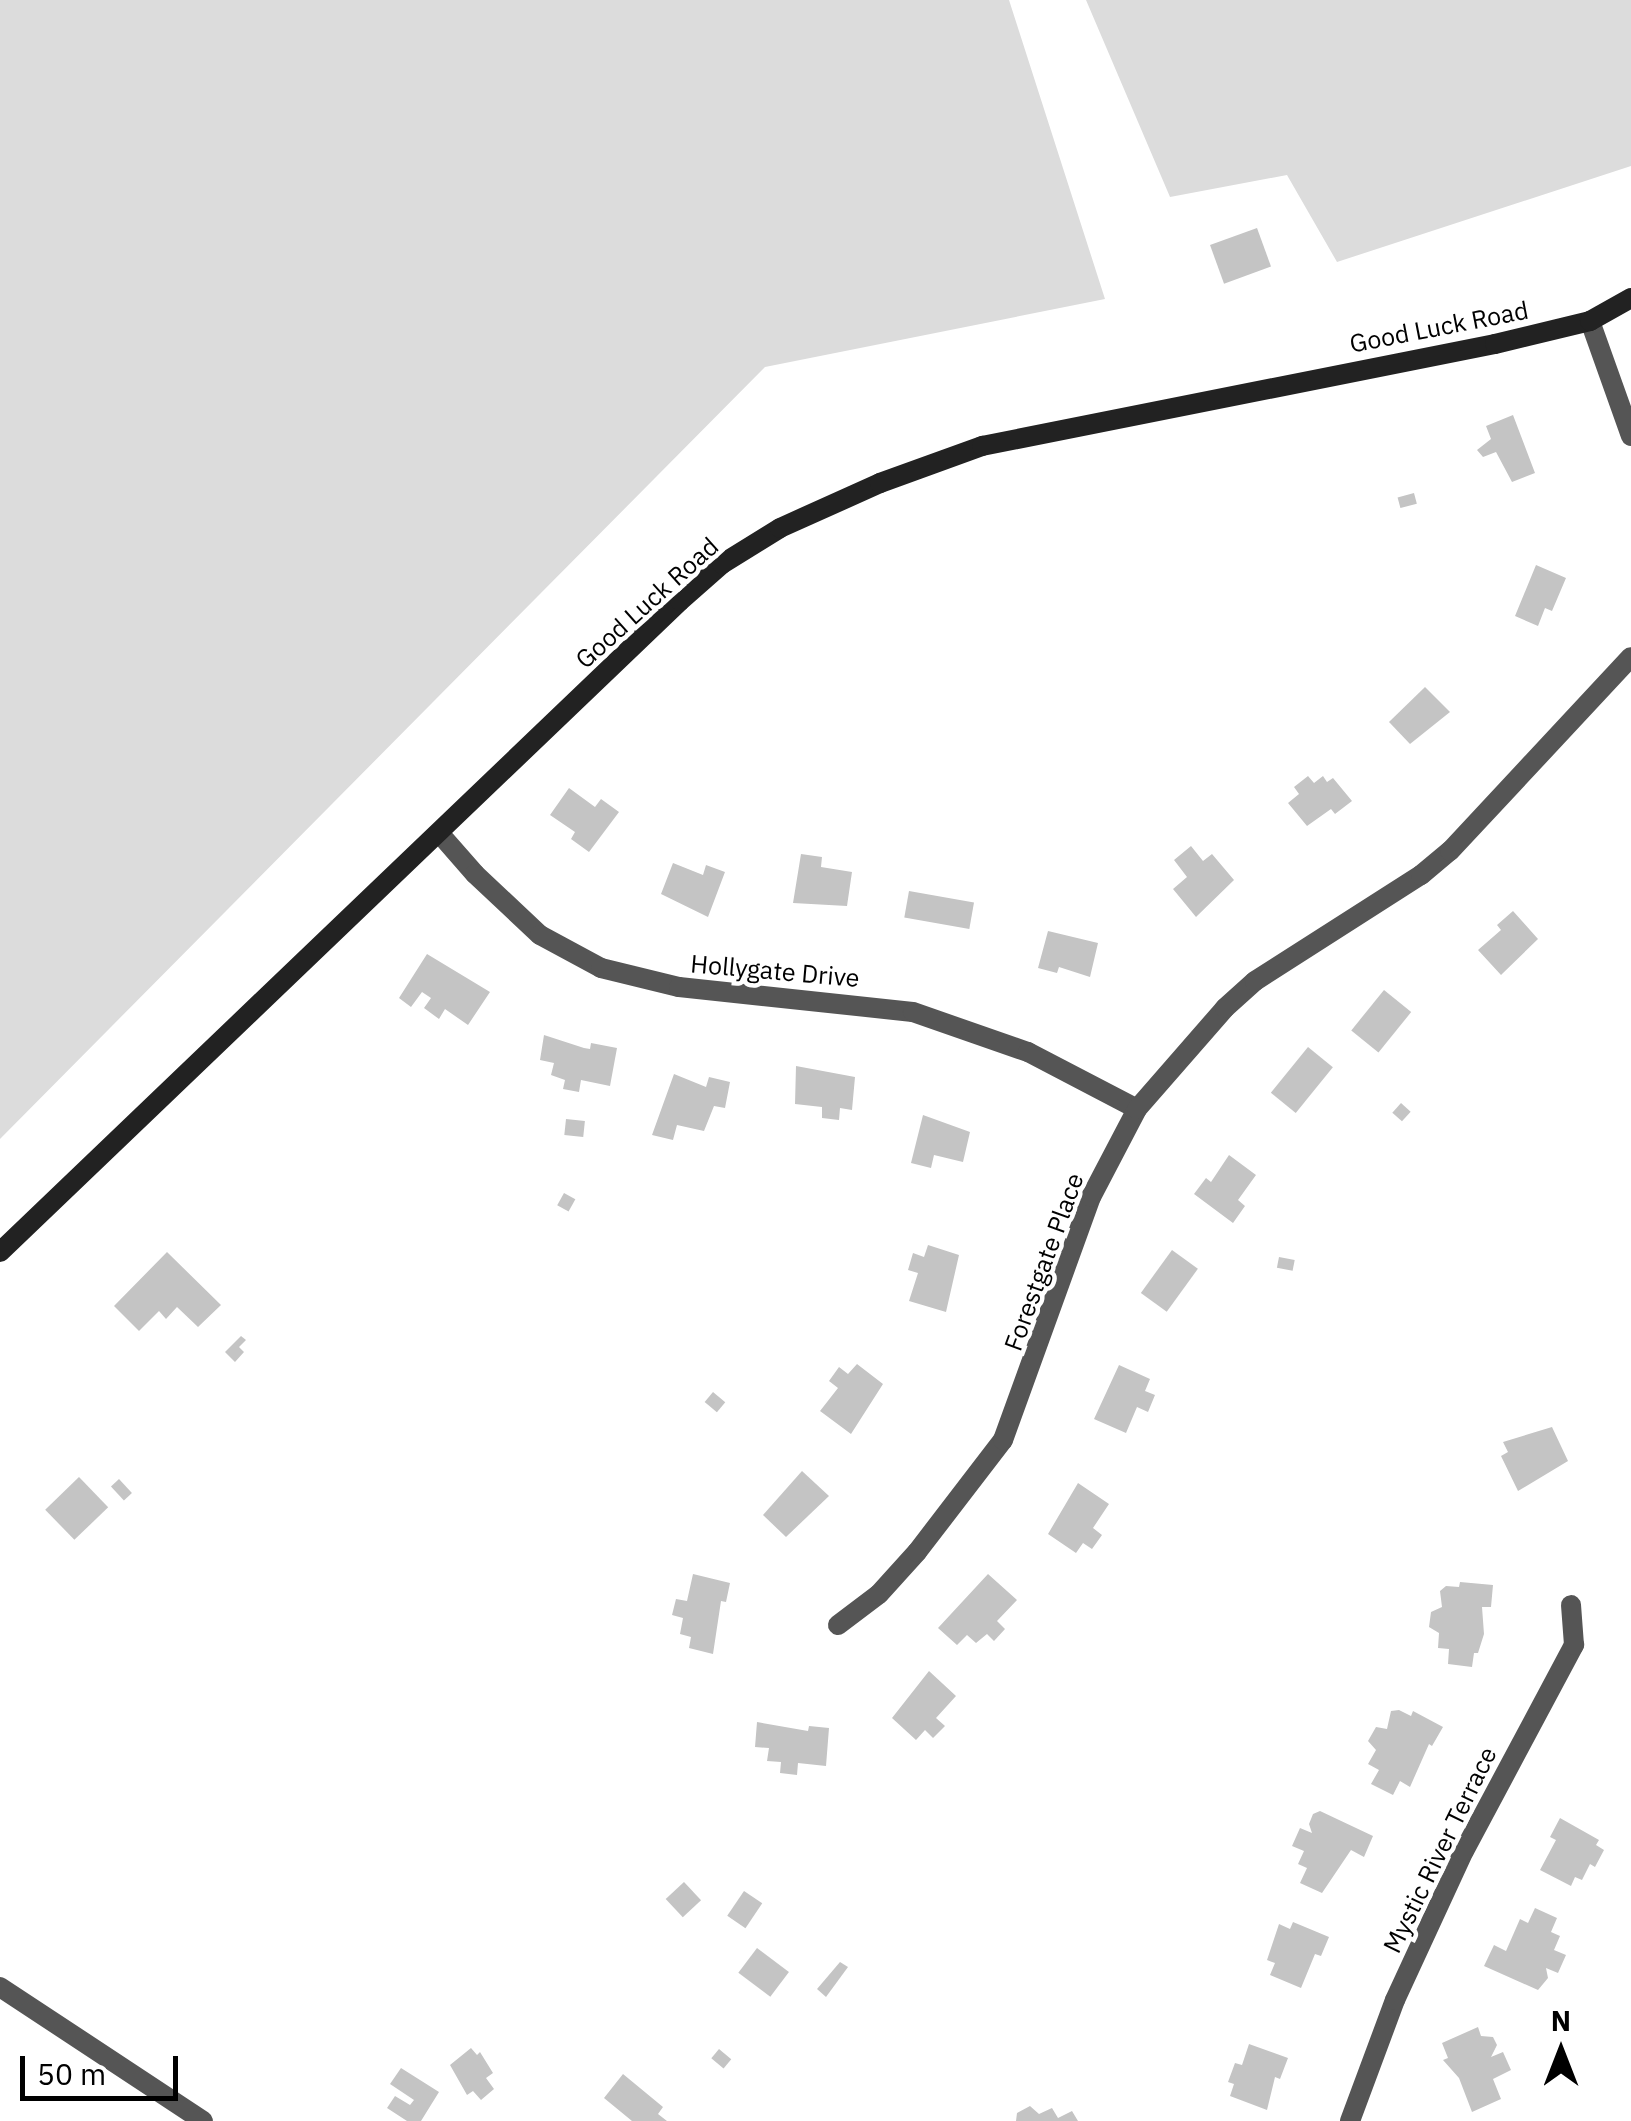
<!DOCTYPE html>
<html>
<head>
<meta charset="utf-8">
<style>
	body { margin:0 }
	#map { position:relative; width:1631px; height:2121px; overflow:hidden; background:#fff; font-family:"IBM Plex Sans",sans-serif }
	div>[style] { position:absolute }
	[style*='--x'] { left:calc(var(--x)*1px); top:calc(var(--y)*1px); width:calc(var(--w)*1px); rotate:calc(var(--a)*1deg) }
	.green>* { inset:0; background:#dcdcdc }
	.building>* { inset:0; background:#c4c4c4; transform-origin:0 0 }
	.street>* { height:20px; margin:-10px; padding:0 10px; transform-origin:10px; border-radius:10px; background:#555 }
	.secondary>* { height:20px; margin:-10px; padding:0 10px; transform-origin:10px; border-radius:10px; background:#222 }
	span { translate:-50% -50%; white-space:nowrap; text-align:center; line-height:1.15; -webkit-text-stroke:9px #fff; paint-order:stroke }
	.street-label { font-size:25px; color:#000 }
	.north { position:absolute; left:1511px; top:2001px; width:100px; height:100px; -webkit-text-stroke:8px #fff; paint-order:stroke; rotate:0deg; font-size:28px; font-weight:700; line-height:40px; text-align:center; color:#000 }
	.north::after { content:''; display:block; margin:auto; width:35px; height:45px; background:#000; clip-path:polygon(50% 0,100% 100%,50% 72%,0 100%) }
	.scale { position:absolute; left:20px; top:2056px; width:158px; height:45px; box-sizing:border-box; border:5px solid #000; border-top:0; padding-left:12px; font-size:30px; line-height:35px; white-space:nowrap; color:#000; -webkit-text-stroke:8px #fff; paint-order:stroke }
</style>
</head>
<body>
<div id="map">
	<div class="green">
		<div style="clip-path:polygon(0 0,1009px 0,1105px 299px,765px 367px,0 1139px)"></div>
		<div style="clip-path:polygon(1086px 0,1631px 0,1631px 166px,1337px 262px,1287px 175px,1170px 197px)"></div>
	</div>
	<div class="building">
		<div style="left:1257px;top:228px;width:41px;height:50px;rotate:70deg"></div>
		<div style="clip-path:polygon(1513px 415px,1535px 473px,1512px 482px,1496px 452px,1483px 457px,1477px 450px,1491px 439px,1486px 426px)"></div>
		<div style="left:1414px;top:493px;width:11px;height:17px;rotate:75deg"></div>
		<div style="clip-path:polygon(1536px 565px,1566px 578px,1552px 611px,1545px 608px,1538px 626px,1515px 616px)"></div>
		<div style="clip-path:polygon(1425px 687px,1450px 712px,1410px 744px,1389px 722px)"></div>
		<div style="clip-path:polygon(1308px 776px,1314px 783px,1323px 776px,1327px 782px,1333px 778px,1352px 801px,1335px 814px,1331px 809px,1307px 826px,1288px 803px,1299px 794px,1294px 787px)"></div>
		<div style="clip-path:polygon(569px 788px,595px 807px,601px 799px,619px 812px,589px 852px,571px 839px,575px 832px,550px 815px)"></div>
		<div style="clip-path:polygon(1191px 846px,1203px 861px,1212px 854px,1234px 880px,1196px 917px,1173px 889px,1187px 877px,1174px 860px)"></div>
		<div style="clip-path:polygon(801px 854px,822px 857px,821px 867px,852px 872px,847px 906px,793px 903px)"></div>
		<div style="clip-path:polygon(673px 863px,703px 875px,706px 865px,725px 872px,708px 917px,661px 894px)"></div>
		<div style="left:909px;top:891px;width:66px;height:27px;rotate:10deg"></div>
		<div style="clip-path:polygon(1513px 911px,1538px 939px,1501px 975px,1478px 950px,1501px 930px,1497px 925px)"></div>
		<div style="clip-path:polygon(1048px 931px,1098px 943px,1090px 977px,1059px 967px,1057px 973px,1038px 968px)"></div>
		<div style="clip-path:polygon(427px 954px,490px 992px,468px 1025px,445px 1009px,439px 1019px,424px 1008px,431px 998px,422px 992px,411px 1007px,399px 998px)"></div>
		<div style="left:1384px;top:990px;width:35px;height:52px;rotate:39deg"></div>
		<div style="clip-path:polygon(544px 1035px,584px 1048px,590px 1049px,591px 1043px,617px 1048px,610px 1086px,581px 1080px,579px 1092px,563px 1089px,565px 1080px,551px 1075px,554px 1063px,540px 1060px)"></div>
		<div style="left:1308px;top:1047px;width:32px;height:59px;rotate:39deg"></div>
		<div style="clip-path:polygon(796px 1066px,855px 1077px,852px 1110px,840px 1108px,839px 1120px,822px 1118px,822px 1107px,795px 1104px)"></div>
		<div style="clip-path:polygon(674px 1074px,706px 1087px,709px 1077px,730px 1082px,725px 1108px,714px 1106px,704px 1131px,677px 1125px,673px 1140px,652px 1135px)"></div>
		<div style="left:1401px;top:1103px;width:13px;height:13px;rotate:42deg"></div>
		<div style="clip-path:polygon(923px 1115px,970px 1132px,963px 1162px,934px 1155px,931px 1168px,911px 1163px)"></div>
		<div style="left:566px;top:1119px;width:19px;height:16px;rotate:6deg"></div>
		<div style="clip-path:polygon(1229px 1155px,1256px 1175px,1238px 1200px,1245px 1206px,1233px 1223px,1194px 1194px,1206px 1178px,1211px 1182px)"></div>
		<div style="left:564px;top:1193px;width:13px;height:14px;rotate:29deg"></div>
		<div style="clip-path:polygon(928px 1245px,959px 1255px,946px 1312px,909px 1301px,918px 1273px,908px 1270px,913px 1253px,924px 1257px)"></div>
		<div style="left:1172px;top:1250px;width:32px;height:53px;rotate:36deg"></div>
		<div style="clip-path:polygon(167px 1252px,221px 1305px,198px 1327px,177px 1307px,166px 1319px,159px 1311px,139px 1331px,114px 1306px)"></div>
		<div style="left:1279px;top:1257px;width:16px;height:11px;rotate:11deg"></div>
		<div style="clip-path:polygon(241px 1336px,246px 1340px,239px 1347px,244px 1352px,235px 1362px,225px 1352px)"></div>
		<div style="clip-path:polygon(857px 1364px,883px 1384px,851px 1434px,820px 1411px,838px 1388px,829px 1381px,839px 1367px,848px 1374px)"></div>
		<div style="clip-path:polygon(1119px 1365px,1150px 1379px,1145px 1391px,1155px 1395px,1148px 1412px,1137px 1407px,1126px 1433px,1094px 1419px)"></div>
		<div style="left:713px;top:1392px;width:16px;height:13px;rotate:40deg"></div>
		<div style="clip-path:polygon(1552px 1427px,1568px 1461px,1518px 1491px,1501px 1456px,1508px 1452px,1503px 1442px)"></div>
		<div style="clip-path:polygon(802px 1471px,829px 1496px,786px 1537px,763px 1515px)"></div>
		<div style="left:79px;top:1477px;width:42px;height:47px;rotate:46deg"></div>
		<div style="left:119px;top:1479px;width:19px;height:11px;rotate:47deg"></div>
		<div style="clip-path:polygon(1078px 1483px,1109px 1504px,1093px 1528px,1102px 1535px,1092px 1549px,1083px 1543px,1076px 1553px,1048px 1534px)"></div>
		<div style="clip-path:polygon(693px 1574px,730px 1583px,726px 1602px,721px 1601px,713px 1654px,689px 1648px,691px 1637px,680px 1634px,683px 1618px,672px 1615px,676px 1599px,687px 1601px)"></div>
		<div style="clip-path:polygon(988px 1574px,1017px 1600px,997px 1621px,1005px 1629px,994px 1641px,987px 1634px,976px 1643px,967px 1635px,957px 1645px,938px 1628px)"></div>
		<div style="clip-path:polygon(1460px 1582px,1493px 1585px,1491px 1607px,1482px 1607px,1484px 1634px,1478px 1653px,1474px 1653px,1472px 1667px,1448px 1664px,1449px 1649px,1438px 1648px,1439px 1633px,1429px 1627px,1431px 1612px,1442px 1607px,1440px 1591px,1446px 1586px,1459px 1587px)"></div>
		<div style="clip-path:polygon(929px 1671px,956px 1696px,936px 1718px,945px 1726px,933px 1738px,925px 1730px,916px 1740px,892px 1718px)"></div>
		<div style="clip-path:polygon(1399px 1710px,1411px 1716px,1413px 1711px,1443px 1727px,1432px 1746px,1429px 1744px,1410px 1787px,1400px 1781px,1393px 1795px,1371px 1784px,1379px 1770px,1368px 1764px,1376px 1750px,1368px 1741px,1376px 1727px,1387px 1729px,1391px 1711px)"></div>
		<div style="clip-path:polygon(757px 1722px,808px 1731px,809px 1726px,829px 1728px,826px 1766px,798px 1763px,797px 1775px,780px 1773px,781px 1762px,767px 1761px,769px 1748px,755px 1747px)"></div>
		<div style="clip-path:polygon(1320px 1811px,1373px 1836px,1364px 1857px,1351px 1850px,1322px 1893px,1300px 1883px,1307px 1868px,1298px 1864px,1304px 1851px,1292px 1846px,1300px 1828px,1312px 1833px,1309px 1824px,1313px 1814px)"></div>
		<div style="clip-path:polygon(1560px 1818px,1599px 1840px,1596px 1845px,1604px 1850px,1595px 1867px,1590px 1864px,1582px 1880px,1575px 1877px,1571px 1886px,1540px 1870px,1556px 1840px,1550px 1837px)"></div>
		<div style="left:684px;top:1882px;width:25px;height:25px;rotate:47deg"></div>
		<div style="left:744px;top:1891px;width:22px;height:30px;rotate:34deg"></div>
		<div style="clip-path:polygon(1535px 1908px,1557px 1918px,1551px 1932px,1560px 1936px,1554px 1950px,1566px 1955px,1558px 1973px,1546px 1968px,1548px 1978px,1538px 1990px,1484px 1966px,1494px 1945px,1506px 1951px,1520px 1919px,1528px 1923px)"></div>
		<div style="clip-path:polygon(1293px 1922px,1329px 1937px,1321px 1956px,1315px 1954px,1301px 1988px,1270px 1975px,1275px 1963px,1267px 1960px,1279px 1924px,1290px 1929px)"></div>
		<div style="left:757px;top:1948px;width:40px;height:31px;rotate:37deg"></div>
		<div style="clip-path:polygon(840px 1962px,848px 1967px,826px 1997px,817px 1989px)"></div>
		<div style="clip-path:polygon(1478px 2027px,1481px 2036px,1493px 2037px,1497px 2045px,1491px 2057px,1503px 2052px,1511px 2070px,1493px 2079px,1501px 2099px,1472px 2112px,1459px 2078px,1443px 2060px,1448px 2058px,1442px 2043px)"></div>
		<div style="clip-path:polygon(1249px 2044px,1288px 2058px,1280px 2079px,1275px 2077px,1267px 2110px,1230px 2096px,1234px 2084px,1228px 2082px,1235px 2063px,1242px 2065px)"></div>
		<div style="clip-path:polygon(471px 2048px,477px 2055px,480px 2052px,493px 2073px,486px 2078px,494px 2089px,481px 2100px,473px 2091px,467px 2095px,450px 2065px)"></div>
		<div style="left:719px;top:2049px;width:16px;height:12px;rotate:40deg"></div>
		<div style="clip-path:polygon(401px 2068px,439px 2092px,421px 2121px,407px 2121px,387px 2108px,395px 2096px,410px 2105px,414px 2100px,390px 2084px)"></div>
		<div style="clip-path:polygon(623px 2074px,663px 2107px,658px 2114px,667px 2121px,632px 2121px,604px 2098px)"></div>
		<div style="clip-path:polygon(1030px 2106px,1039px 2114px,1052px 2108px,1058px 2118px,1072px 2111px,1078px 2121px,1016px 2121px,1017px 2113px)"></div>
	</div>
	<div class="street">
		<div style="--x:1590;--y:321;--w:122;--a:70.4"></div>
		<div style="--x:440;--y:834;--w:53;--a:48.8"></div>
		<div style="--x:475;--y:874;--w:89;--a:43.2"></div>
		<div style="--x:540;--y:935;--w:69;--a:28.4"></div>
		<div style="--x:601;--y:968;--w:80;--a:13.7"></div>
		<div style="--x:679;--y:987;--w:235;--a:6.1"></div>
		<div style="--x:913;--y:1012;--w:122;--a:19.2"></div>
		<div style="--x:1028;--y:1052;--w:123;--a:27.6"></div>
		<div style="--x:838;--y:1625;--w:51;--a:-37.1"></div>
		<div style="--x:879;--y:1594;--w:57;--a:-47.9"></div>
		<div style="--x:917;--y:1552;--w:141;--a:-52.5"></div>
		<div style="--x:1003;--y:1440;--w:258;--a:-70.1"></div>
		<div style="--x:1091;--y:1197;--w:99;--a:-62.4"></div>
		<div style="--x:1137;--y:1109;--w:134;--a:-48.9"></div>
		<div style="--x:1225;--y:1008;--w:40;--a:-42"></div>
		<div style="--x:1255;--y:981;--w:197;--a:-32.6"></div>
		<div style="--x:1421;--y:875;--w:38;--a:-40"></div>
		<div style="--x:1450;--y:851;--w:265;--a:-47"></div>
		<div style="--x:0;--y:1987;--w:243;--a:33.4"></div>
		<div style="--x:1350;--y:2121;--w:129;--a:-69.6"></div>
		<div style="--x:1395;--y:2000;--w:164;--a:-65.2"></div>
		<div style="--x:1464;--y:1851;--w:234;--a:-61.9"></div>
		<div style="--x:1574;--y:1645;--w:40;--a:-94.3"></div>
	</div>
	<div class="secondary">
		<div style="--x:0;--y:1252;--w:941;--a:-43.75"></div>
		<div style="--x:680;--y:601;--w:56;--a:-41.4"></div>
		<div style="--x:722;--y:564;--w:68;--a:-31.8"></div>
		<div style="--x:780;--y:528;--w:110;--a:-24.2"></div>
		<div style="--x:880;--y:483;--w:109;--a:-19.9"></div>
		<div style="--x:982;--y:446;--w:523;--a:-11.25"></div>
		<div style="--x:1495;--y:344;--w:98;--a:-13.6"></div>
		<div style="--x:1590;--y:321;--w:47;--a:-29.3"></div>
	</div>
	<div class="street-label">
		<span style="left:1439px;top:327px;rotate:-11deg">Good Luck Road</span>
		<span style="left:647px;top:603px;rotate:-42deg">Good Luck Road</span>
		<span style="left:775px;top:971px;rotate:5deg">Hollygate Drive</span>
		<span style="left:1044px;top:1262px;rotate:-70deg">Forestgate Place</span>
		<span style="left:1440px;top:1850px;rotate:-64deg">Mystic River Terrace</span>
	</div>
	<div class="north">N</div>
	<div class="scale">50 m</div>
</div>
</body>
</html>
